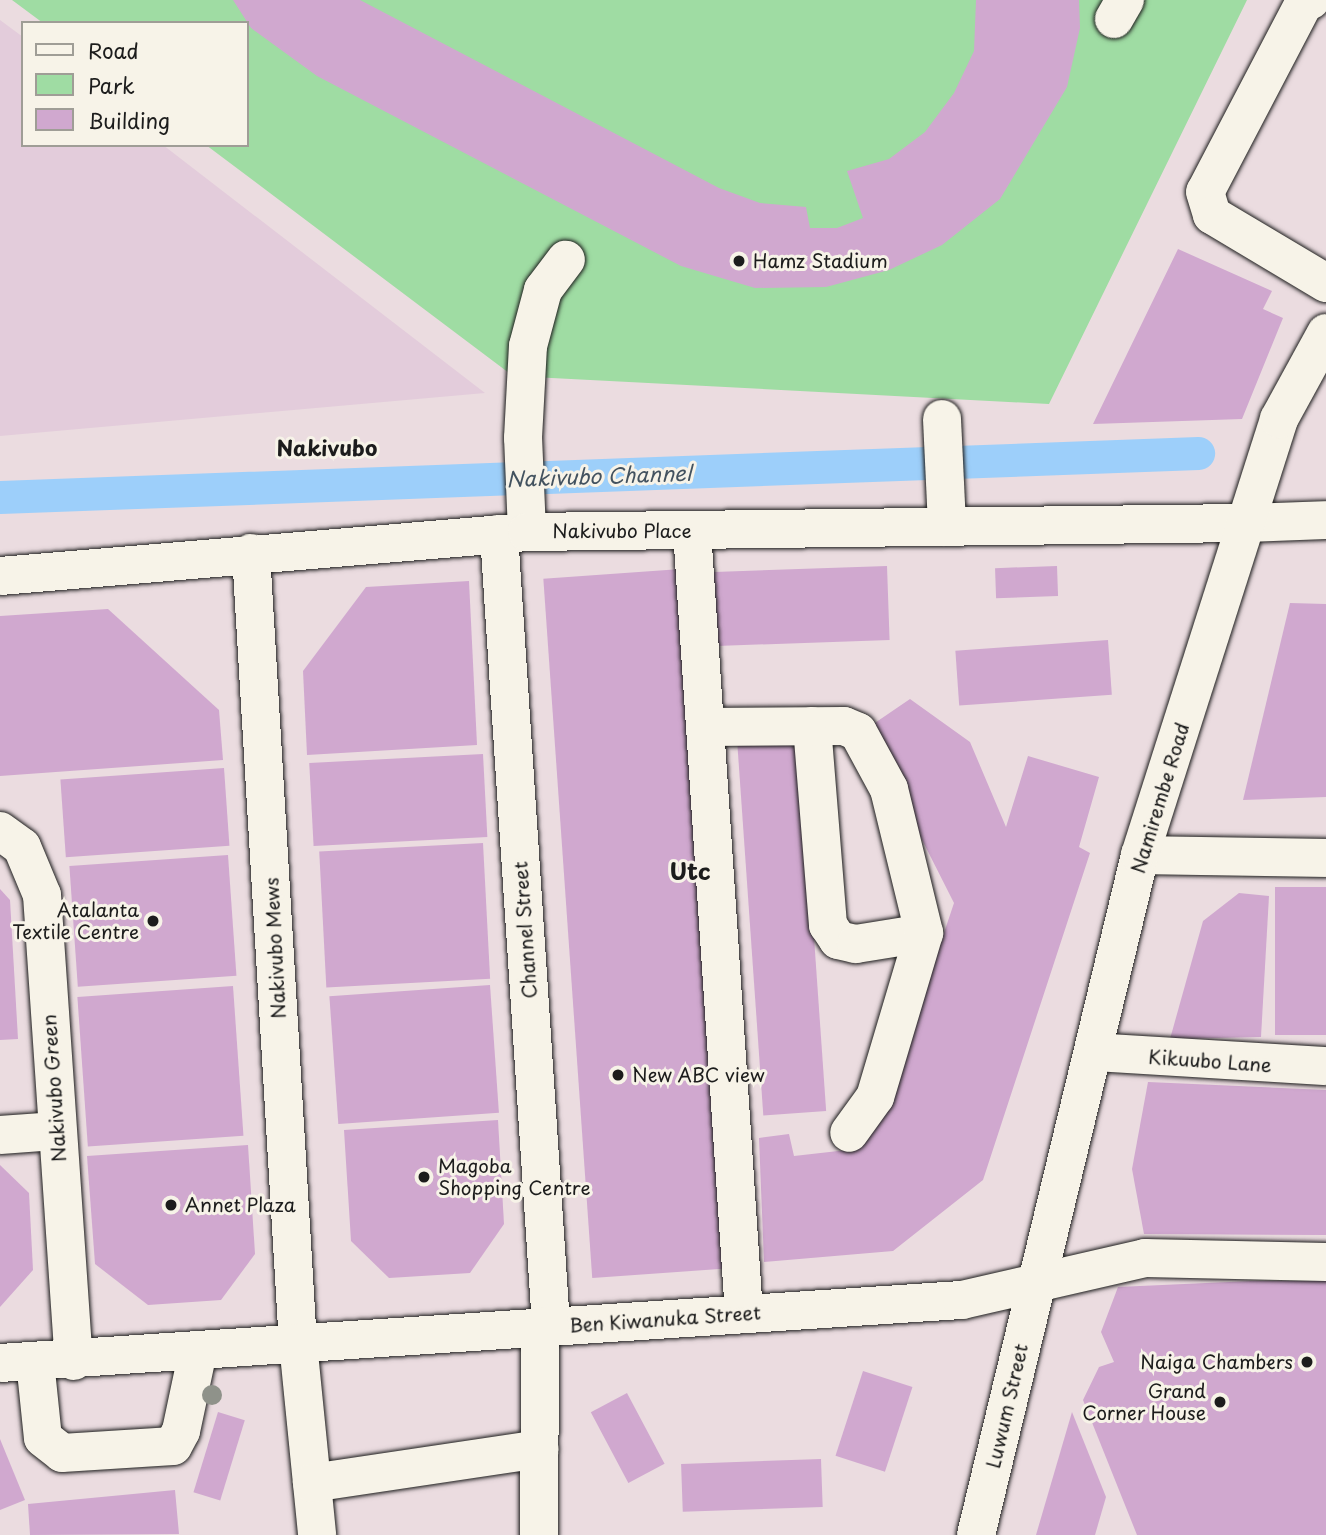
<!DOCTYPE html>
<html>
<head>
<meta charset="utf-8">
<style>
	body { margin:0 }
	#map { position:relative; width:1326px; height:1535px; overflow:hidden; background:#ebdce0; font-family:"Playpen Sans",sans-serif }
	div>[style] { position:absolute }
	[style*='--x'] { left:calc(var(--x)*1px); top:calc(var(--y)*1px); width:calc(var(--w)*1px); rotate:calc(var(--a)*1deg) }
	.built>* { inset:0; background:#e3ccdb }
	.green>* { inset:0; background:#9fdca3 }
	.canal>* { height:33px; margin:-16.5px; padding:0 16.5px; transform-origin:16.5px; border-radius:16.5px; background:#9dcffa }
	.building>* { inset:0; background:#d0a8cf; transform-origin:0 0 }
	.roads { filter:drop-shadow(0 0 2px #1c1c1c) drop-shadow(0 0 2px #1c1c1c) }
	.minor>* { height:38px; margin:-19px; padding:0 19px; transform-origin:19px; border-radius:19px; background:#f7f3e8 }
	.major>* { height:38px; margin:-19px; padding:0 19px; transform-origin:19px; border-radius:19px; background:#f7f3e8 }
	.trees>* { width:20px; height:20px; margin:-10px; border-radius:50%; background:#8f928a }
	.dots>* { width:19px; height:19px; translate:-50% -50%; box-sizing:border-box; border:4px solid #f7f3e8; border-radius:50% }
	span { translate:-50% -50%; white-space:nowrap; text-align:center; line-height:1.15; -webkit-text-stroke:6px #f7f3e8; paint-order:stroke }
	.poi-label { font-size:19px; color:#1c1c1c }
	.left { translate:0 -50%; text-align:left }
	.right { translate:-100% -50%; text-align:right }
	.street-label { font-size:19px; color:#1c1c1c }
	.neighbourhood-label { font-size:21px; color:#1c1c1c; font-weight:700 }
	.water-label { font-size:21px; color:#43525f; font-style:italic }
	.quarter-label { font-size:23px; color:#1c1c1c; font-weight:700 }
	.legend { position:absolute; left:21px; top:21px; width:228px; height:126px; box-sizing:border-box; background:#f7f3e8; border:2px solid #9f9d96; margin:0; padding:9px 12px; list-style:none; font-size:21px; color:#1c1c1c }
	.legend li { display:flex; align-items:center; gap:14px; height:35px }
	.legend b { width:35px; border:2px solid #9f9d96 }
</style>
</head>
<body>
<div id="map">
	<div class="built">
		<div style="clip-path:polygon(0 20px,23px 37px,23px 145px,163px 145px,485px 393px,0 436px)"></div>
	</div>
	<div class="green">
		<div style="clip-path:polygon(12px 0,1247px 0,1049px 404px,513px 376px,206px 145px,247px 145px,247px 23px,43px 23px)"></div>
	</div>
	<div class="canal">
		<div style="--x:0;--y:497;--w:1199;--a:-2.1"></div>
	</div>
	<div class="building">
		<div style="clip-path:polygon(233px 0,360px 0,719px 188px,760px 203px,806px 207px,810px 228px,837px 228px,863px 218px,847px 171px,889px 159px,925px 132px,954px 93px,974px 51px,976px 0,1079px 0,1080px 28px,1067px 87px,1000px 199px,942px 245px,889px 270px,826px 287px,755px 288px,681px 266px,317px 76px,251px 28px)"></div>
		<div style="clip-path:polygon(1178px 249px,1272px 291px,1263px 309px,1283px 318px,1242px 419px,1093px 424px)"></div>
		<div style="left:887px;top:566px;width:74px;height:180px;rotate:88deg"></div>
		<div style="left:1057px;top:566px;width:30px;height:62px;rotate:88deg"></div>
		<div style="left:681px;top:569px;width:701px;height:138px;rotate:86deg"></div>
		<div style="clip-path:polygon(469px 581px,477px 745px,307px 755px,303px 671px,366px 587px)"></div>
		<div style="clip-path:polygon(1290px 603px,1326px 604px,1326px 797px,1243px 800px)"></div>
		<div style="clip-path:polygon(108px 609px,219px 710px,223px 760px,0 776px,0 616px)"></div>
		<div style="left:1108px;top:640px;width:55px;height:153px;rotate:86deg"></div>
		<div style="clip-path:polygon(910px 699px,970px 742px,1006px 827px,1028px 756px,1099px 777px,1079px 847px,1090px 853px,983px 1180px,893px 1251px,764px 1262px,759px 1138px,789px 1134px,794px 1156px,847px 1150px,882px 1118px,954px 903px,866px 729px)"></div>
		<div style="left:800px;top:737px;width:375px;height:63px;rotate:86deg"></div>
		<div style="left:483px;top:754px;width:83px;height:174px;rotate:87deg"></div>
		<div style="left:224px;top:768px;width:78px;height:164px;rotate:86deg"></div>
		<div style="left:483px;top:843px;width:136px;height:164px;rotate:87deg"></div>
		<div style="left:228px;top:855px;width:121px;height:159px;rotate:86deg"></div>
		<div style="left:1275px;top:887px;width:51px;height:148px"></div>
		<div style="clip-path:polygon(0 889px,10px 900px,18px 1039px,0 1040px)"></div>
		<div style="clip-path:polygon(1239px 893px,1269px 896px,1261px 1037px,1170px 1039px,1203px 921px)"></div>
		<div style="left:490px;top:985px;width:128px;height:161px;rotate:86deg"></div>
		<div style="left:233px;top:986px;width:150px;height:156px;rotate:86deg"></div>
		<div style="clip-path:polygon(1148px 1082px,1326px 1090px,1326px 1235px,1144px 1234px,1132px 1169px)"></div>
		<div style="clip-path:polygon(498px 1120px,504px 1224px,470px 1273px,389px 1278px,351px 1241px,344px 1130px)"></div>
		<div style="clip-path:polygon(248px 1145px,255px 1254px,221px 1300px,148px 1305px,95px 1264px,87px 1156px)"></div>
		<div style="clip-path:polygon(0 1165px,29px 1193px,33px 1270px,0 1307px)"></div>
		<div style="clip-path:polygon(1251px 1281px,1326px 1281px,1326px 1535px,1137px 1535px,1083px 1400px,1099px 1367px,1114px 1362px,1101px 1332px,1118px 1287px)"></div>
		<div style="left:863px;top:1371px;width:52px;height:89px;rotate:18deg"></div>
		<div style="left:627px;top:1393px;width:80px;height:41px;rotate:62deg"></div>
		<div style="left:218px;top:1412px;width:28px;height:84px;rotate:17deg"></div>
		<div style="clip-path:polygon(1072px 1412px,1106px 1497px,1095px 1535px,1036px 1535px)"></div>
		<div style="clip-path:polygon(0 1439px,25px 1500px,0 1510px)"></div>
		<div style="left:821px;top:1459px;width:48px;height:140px;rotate:88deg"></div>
		<div style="clip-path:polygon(175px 1490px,179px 1534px,30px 1535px,28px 1504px)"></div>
	</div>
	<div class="roads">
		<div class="minor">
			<div style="--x:1311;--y:0;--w:8;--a:157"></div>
			<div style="--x:1304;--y:3;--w:213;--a:117.6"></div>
			<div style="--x:1205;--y:192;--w:24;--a:73"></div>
			<div style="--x:1212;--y:215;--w:133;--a:30.8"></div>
			<div style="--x:1114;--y:19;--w:22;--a:-60"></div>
			<div style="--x:942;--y:419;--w:108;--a:87.3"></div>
			<div style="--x:1246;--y:523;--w:80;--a:-2.1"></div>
			<div style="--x:692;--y:531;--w:785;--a:86.2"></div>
			<div style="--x:527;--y:532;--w:94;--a:-92.4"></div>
			<div style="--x:523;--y:438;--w:92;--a:-86.9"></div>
			<div style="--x:528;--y:346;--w:58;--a:-75"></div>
			<div style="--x:543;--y:290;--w:38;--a:-53"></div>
			<div style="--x:499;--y:534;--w:794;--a:86.24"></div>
			<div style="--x:251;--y:553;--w:791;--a:86.6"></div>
			<div style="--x:298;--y:1343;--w:193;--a:84.3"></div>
			<div style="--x:812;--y:726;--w:200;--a:85.4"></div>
			<div style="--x:828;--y:925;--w:18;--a:56"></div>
			<div style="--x:838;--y:940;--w:18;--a:13"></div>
			<div style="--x:856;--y:944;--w:69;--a:-9.2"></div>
			<div style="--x:705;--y:727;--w:139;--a:-0.4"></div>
			<div style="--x:844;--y:726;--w:15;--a:23"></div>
			<div style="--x:858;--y:732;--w:65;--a:61.5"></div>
			<div style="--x:889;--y:789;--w:148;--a:76.3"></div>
			<div style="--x:924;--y:933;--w:171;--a:106.6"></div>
			<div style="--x:875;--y:1097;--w:44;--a:125.8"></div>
			<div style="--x:0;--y:831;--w:27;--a:36"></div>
			<div style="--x:22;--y:847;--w:52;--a:67.4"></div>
			<div style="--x:42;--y:895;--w:467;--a:86.1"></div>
			<div style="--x:1140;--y:855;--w:186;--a:0.9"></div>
			<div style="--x:1094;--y:1052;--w:232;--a:3.5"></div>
			<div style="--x:0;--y:1135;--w:56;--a:-4.1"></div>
			<div style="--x:35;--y:1361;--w:77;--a:84.1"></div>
			<div style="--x:43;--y:1438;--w:24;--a:38"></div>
			<div style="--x:62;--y:1453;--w:111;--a:-3.6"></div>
			<div style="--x:173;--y:1446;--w:17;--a:-62"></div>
			<div style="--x:181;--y:1431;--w:82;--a:-78"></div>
			<div style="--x:312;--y:1483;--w:230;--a:-8.5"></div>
			<div style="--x:539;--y:1535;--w:209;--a:-89.7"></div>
		</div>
		<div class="major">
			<div style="--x:0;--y:576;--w:529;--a:-4.77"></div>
			<div style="--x:527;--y:532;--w:719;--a:-0.72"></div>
			<div style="--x:0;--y:1363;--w:964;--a:-3.75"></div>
			<div style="--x:962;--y:1300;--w:188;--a:-12.9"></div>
			<div style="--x:1145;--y:1258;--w:181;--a:1.3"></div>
			<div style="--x:976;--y:1535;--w:699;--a:-76.44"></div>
			<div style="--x:1140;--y:855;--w:458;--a:-72.3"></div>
			<div style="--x:1279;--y:419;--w:98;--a:-61.3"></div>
		</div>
	</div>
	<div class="trees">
		<div style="left:212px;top:1395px"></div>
	</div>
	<div class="dots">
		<div style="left:739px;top:261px;background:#1c1c1c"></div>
		<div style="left:153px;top:921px;background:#1c1c1c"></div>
		<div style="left:618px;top:1075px;background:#1c1c1c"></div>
		<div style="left:424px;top:1177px;background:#1c1c1c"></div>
		<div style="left:171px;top:1205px;background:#1c1c1c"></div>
		<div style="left:1307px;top:1362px;background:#1c1c1c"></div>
		<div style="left:1220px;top:1402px;background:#1c1c1c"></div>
	</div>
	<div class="poi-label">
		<span class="left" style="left:753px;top:261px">Hamz Stadium</span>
		<span class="right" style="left:139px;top:921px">Atalanta<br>Textile Centre</span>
		<span class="left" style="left:632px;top:1075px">New ABC view</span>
		<span class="left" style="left:438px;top:1177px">Magoba<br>Shopping Centre</span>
		<span class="left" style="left:185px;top:1205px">Annet Plaza</span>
		<span class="right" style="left:1293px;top:1362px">Naiga Chambers</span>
		<span class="right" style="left:1206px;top:1402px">Grand<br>Corner House</span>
	</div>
	<div class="street-label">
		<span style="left:622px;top:531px">Nakivubo Place</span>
		<span style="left:1160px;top:798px;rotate:-73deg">Namirembe Road</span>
		<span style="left:525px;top:930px;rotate:-94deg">Channel Street</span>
		<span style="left:275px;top:948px;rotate:-93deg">Nakivubo Mews</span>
		<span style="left:1210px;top:1061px;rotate:4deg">Kikuubo Lane</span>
		<span style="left:54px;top:1088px;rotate:-94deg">Nakivubo Green</span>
		<span style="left:665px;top:1319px;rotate:-4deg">Ben Kiwanuka Street</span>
		<span style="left:1007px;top:1406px;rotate:-77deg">Luwum Street</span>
	</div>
	<div class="neighbourhood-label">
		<span style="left:327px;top:447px">Nakivubo</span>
	</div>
	<div class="water-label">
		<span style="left:599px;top:475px;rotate:-2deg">Nakivubo Channel</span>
	</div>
	<div class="quarter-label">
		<span style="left:690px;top:871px">Utc</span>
	</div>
	<ul class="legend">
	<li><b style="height:9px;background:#f7f3e8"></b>Road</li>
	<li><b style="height:19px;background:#9fdca3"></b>Park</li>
	<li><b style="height:19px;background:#d0a8cf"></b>Building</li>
	</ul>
</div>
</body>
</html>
